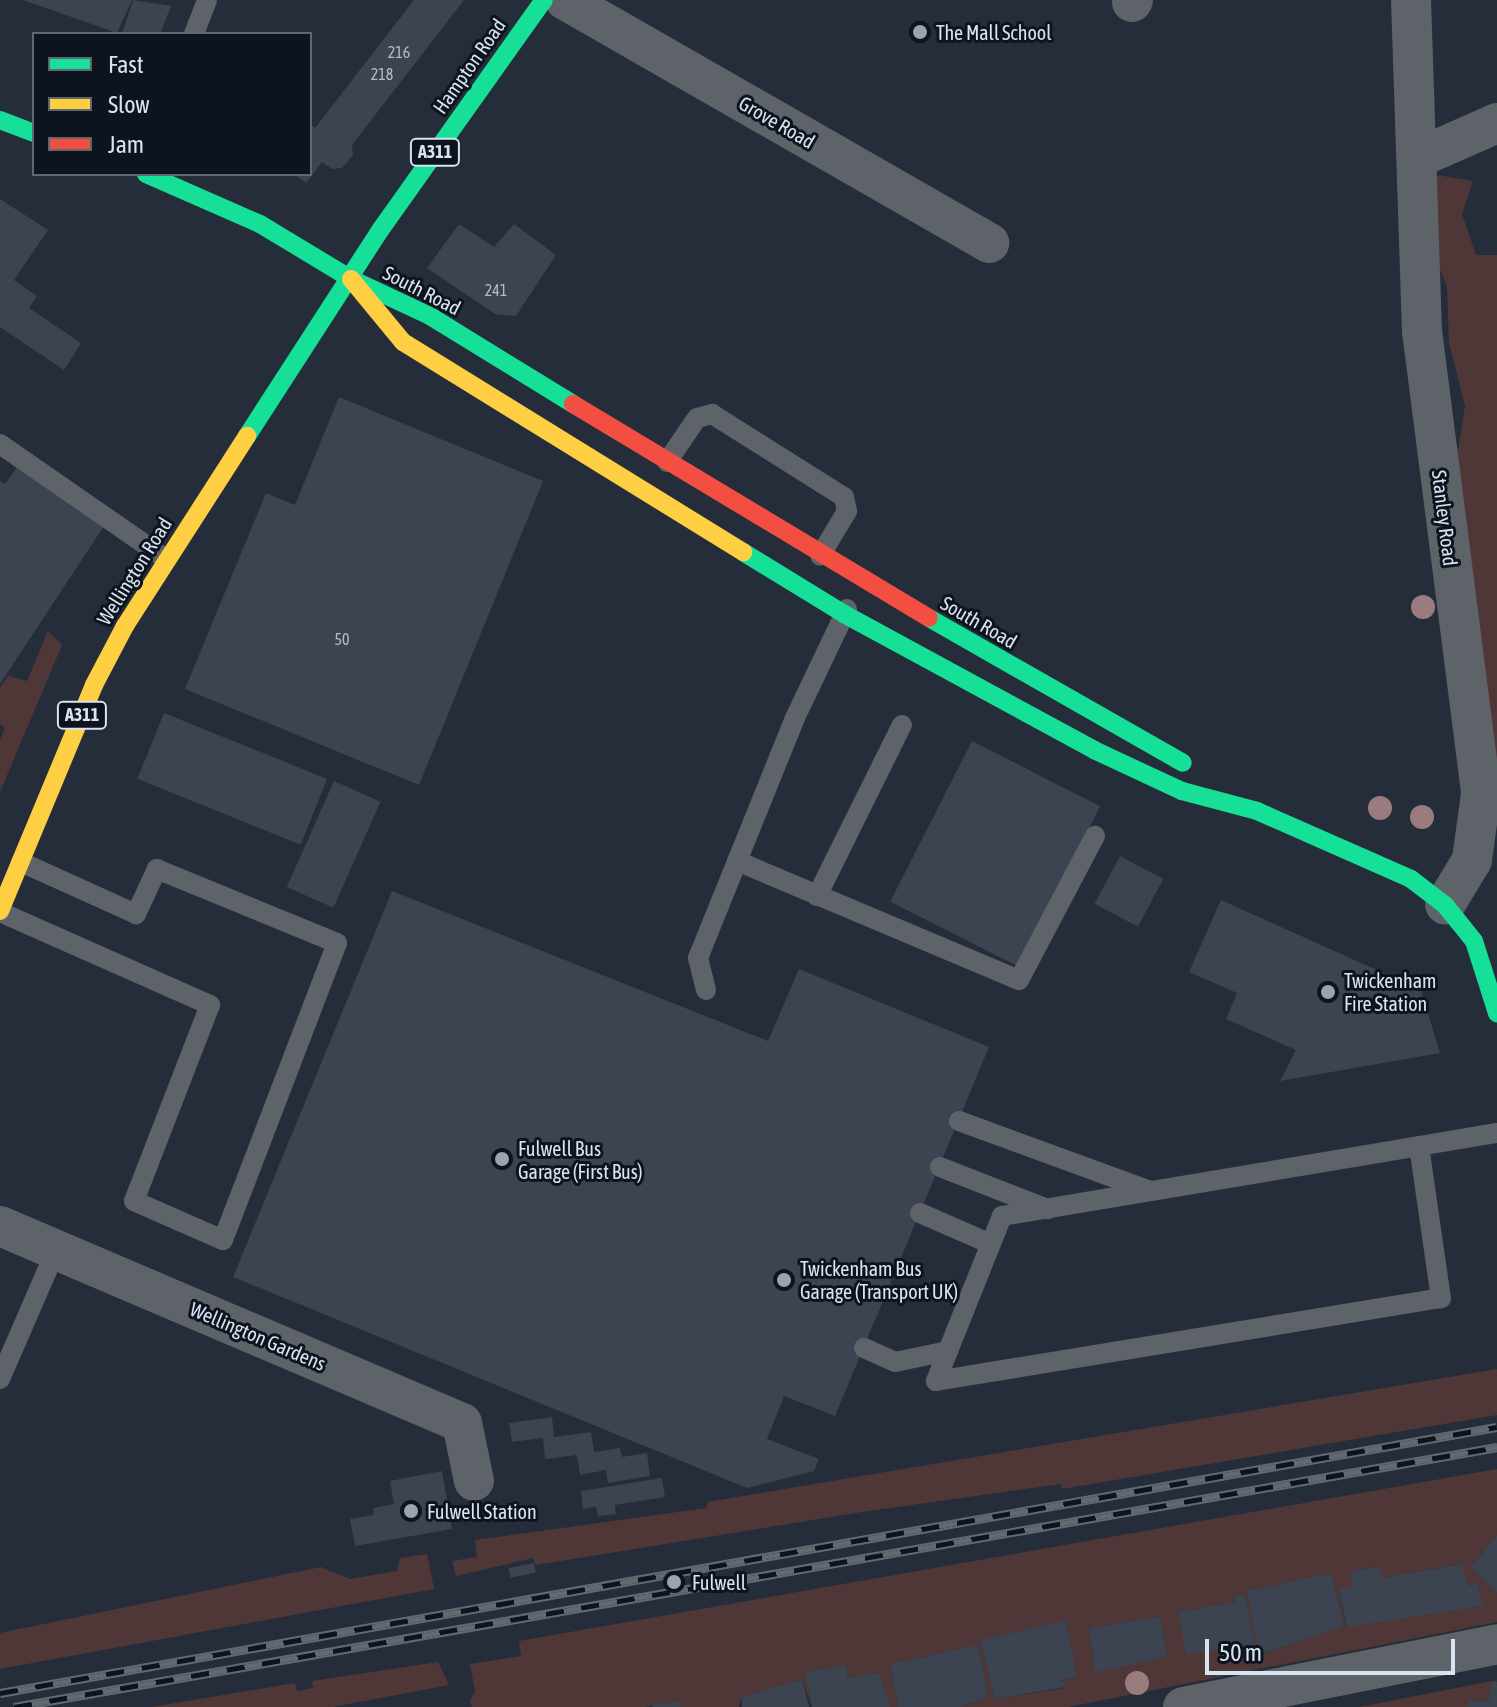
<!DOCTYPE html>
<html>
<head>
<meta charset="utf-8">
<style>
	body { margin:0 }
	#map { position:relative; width:1497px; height:1707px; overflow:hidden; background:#242d39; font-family:"Asap Condensed",sans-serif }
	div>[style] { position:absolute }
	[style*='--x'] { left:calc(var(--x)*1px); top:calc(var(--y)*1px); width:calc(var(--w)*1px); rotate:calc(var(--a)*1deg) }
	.green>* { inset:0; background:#503737 }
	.building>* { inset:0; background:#3b4450; transform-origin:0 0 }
	.lane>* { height:20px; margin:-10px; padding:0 10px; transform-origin:10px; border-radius:10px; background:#5e6369 }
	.street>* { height:40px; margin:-20px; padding:0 20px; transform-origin:20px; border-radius:20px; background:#5e6369 }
	.fast>* { height:18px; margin:-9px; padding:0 9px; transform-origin:9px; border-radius:9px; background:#16e098 }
	.slow>* { height:18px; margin:-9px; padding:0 9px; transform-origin:9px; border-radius:9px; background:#ffcf43 }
	.jam>* { height:18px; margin:-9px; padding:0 9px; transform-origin:9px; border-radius:9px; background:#f24e42 }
	.rail>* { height:9px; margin-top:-4.5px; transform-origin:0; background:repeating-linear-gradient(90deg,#0d141e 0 18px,#636970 0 36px); box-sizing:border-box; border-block:2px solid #636970 }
	.trees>* { width:24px; height:24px; margin:-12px; border-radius:50%; background:#9a7c7e }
	.dots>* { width:22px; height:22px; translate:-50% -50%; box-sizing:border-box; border:4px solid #0d141e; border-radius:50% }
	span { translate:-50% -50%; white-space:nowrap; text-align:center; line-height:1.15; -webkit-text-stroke:6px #0d141e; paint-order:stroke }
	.number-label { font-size:16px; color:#b2bcca }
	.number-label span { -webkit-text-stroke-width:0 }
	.shield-label span { padding:2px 6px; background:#0d141e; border:2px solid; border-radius:6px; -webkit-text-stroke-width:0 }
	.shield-label { font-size:18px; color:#d9e4f2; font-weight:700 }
	.poi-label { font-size:20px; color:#d9e4f2 }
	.left { translate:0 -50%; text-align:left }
	.street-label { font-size:20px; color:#d9e4f2 }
	.legend { position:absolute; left:32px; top:32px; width:280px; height:144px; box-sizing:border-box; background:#0d141e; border:2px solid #5f6773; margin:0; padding:10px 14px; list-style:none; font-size:24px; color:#d9e4f2 }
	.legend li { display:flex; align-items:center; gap:16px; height:40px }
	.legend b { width:40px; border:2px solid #5f6773 }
	.scale { position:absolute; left:1205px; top:1639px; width:250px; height:36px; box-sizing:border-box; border:4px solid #d9e4f2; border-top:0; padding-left:10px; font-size:24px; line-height:28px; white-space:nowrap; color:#d9e4f2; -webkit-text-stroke:6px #0d141e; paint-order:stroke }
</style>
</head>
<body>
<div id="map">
	<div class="green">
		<div style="clip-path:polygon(1437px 175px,1473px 181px,1462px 214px,1476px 255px,1497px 255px,1497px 774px,1456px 463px,1465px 406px,1449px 343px,1447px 287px,1433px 252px)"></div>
		<div style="clip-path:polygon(48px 631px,62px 645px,0 792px,0 740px,5px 728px,0 724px,0 688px,8px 676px,27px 681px)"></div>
		<div style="clip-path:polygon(1497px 1369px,1497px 1415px,1062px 1489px,1061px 1484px,862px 1512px,536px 1565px,533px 1558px,456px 1576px,452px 1561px,477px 1557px,475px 1540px,707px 1508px,707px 1502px)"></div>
		<div style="clip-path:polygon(evenodd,1497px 1469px,1497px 1535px,1471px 1567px,1497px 1593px,1497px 1622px,1068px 1707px,959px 1707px,988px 1697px,978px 1645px,890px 1664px,898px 1707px,890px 1707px,879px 1672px,848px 1678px,845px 1665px,805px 1672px,812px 1707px,802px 1679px,741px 1697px,739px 1707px,681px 1707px,679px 1701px,644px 1707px,472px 1707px,470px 1701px,475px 1692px,470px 1664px,521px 1656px,519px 1641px,1497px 1469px,1460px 1564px,1469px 1586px,1478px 1585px,1481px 1606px,1346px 1626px,1339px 1590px,1353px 1586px,1350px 1572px,1379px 1566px,1382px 1578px,1460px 1564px,1497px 1469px,1331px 1573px,1344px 1625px,1260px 1655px,1248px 1591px,1331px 1573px,1497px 1469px,1245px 1595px,1254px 1646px,1222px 1652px,1179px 1612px,1235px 1602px,1234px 1596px,1245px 1595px,1497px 1469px,1160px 1616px,1167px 1654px,1163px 1658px,1095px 1671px,1089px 1629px,1160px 1616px,1497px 1469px,1066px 1621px,1077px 1676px,1063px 1679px,1064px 1688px,995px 1699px,980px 1640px,1066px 1621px)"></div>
		<div style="clip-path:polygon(427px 1554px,434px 1589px,0 1669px,0 1633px,321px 1567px,350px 1579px,397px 1571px,400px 1558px)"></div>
		<div style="clip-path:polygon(438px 1662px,449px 1685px,333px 1707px,152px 1707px,295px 1683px,297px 1691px,313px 1688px,312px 1681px)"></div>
		<div style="clip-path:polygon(1497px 1680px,1489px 1701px,1469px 1700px,1468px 1707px,1359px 1707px)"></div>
	</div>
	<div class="building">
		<div style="clip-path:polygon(23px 0,132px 0,117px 33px)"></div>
		<div style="clip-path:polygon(133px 0,171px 6px,160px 34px,122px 34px)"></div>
		<div style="clip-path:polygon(414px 0,464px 0,352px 145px,353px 155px,342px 168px,332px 169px,322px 162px,306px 183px,294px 174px,310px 174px,310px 124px,315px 128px)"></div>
		<div style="clip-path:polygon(0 199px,48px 230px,14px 280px,37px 296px,29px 308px,81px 343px,64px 370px,0 327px)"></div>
		<div style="clip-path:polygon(459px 224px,494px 247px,514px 224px,556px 255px,516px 316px,495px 314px,427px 268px)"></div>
		<div style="clip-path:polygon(339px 397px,543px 481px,419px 785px,185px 689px,266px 493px,295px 505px)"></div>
		<div style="clip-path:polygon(17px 467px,104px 526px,0 684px,0 481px,5px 484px)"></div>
		<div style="left:164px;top:713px;width:176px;height:71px;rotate:22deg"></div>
		<div style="left:972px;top:741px;width:144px;height:180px;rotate:27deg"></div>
		<div style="left:334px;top:781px;width:51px;height:116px;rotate:24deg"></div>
		<div style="left:1120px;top:856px;width:49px;height:54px;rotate:28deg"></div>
		<div style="clip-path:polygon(392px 891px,768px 1041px,799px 969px,989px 1047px,835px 1416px,784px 1396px,767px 1439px,819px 1459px,814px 1471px,747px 1488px,233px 1277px)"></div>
		<div style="clip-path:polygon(1221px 900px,1421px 990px,1440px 1053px,1280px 1081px,1296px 1050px,1226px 1019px,1237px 993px,1189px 972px)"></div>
		<div style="clip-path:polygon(552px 1417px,554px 1437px,591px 1432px,594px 1452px,620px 1448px,622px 1457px,647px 1453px,650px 1476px,608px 1483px,606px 1470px,580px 1475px,577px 1455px,545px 1459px,543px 1438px,512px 1442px,509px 1423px)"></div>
		<div style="clip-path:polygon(442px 1471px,452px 1529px,355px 1546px,350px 1519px,374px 1515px,373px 1508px,394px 1504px,390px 1481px)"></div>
		<div style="clip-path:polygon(662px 1478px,665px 1497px,615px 1505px,616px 1514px,598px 1516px,596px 1507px,583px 1509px,581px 1491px)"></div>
		<div style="clip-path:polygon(1497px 1535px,1497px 1593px,1471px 1567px)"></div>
		<div style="left:534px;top:1563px;width:10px;height:26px;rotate:79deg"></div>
		<div style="clip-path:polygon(1461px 1564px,1469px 1586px,1478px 1584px,1482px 1606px,1347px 1627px,1339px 1589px,1353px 1586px,1350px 1572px,1380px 1566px,1382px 1578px)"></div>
		<div style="clip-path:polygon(1331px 1573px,1344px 1626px,1259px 1655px,1247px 1591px)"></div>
		<div style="clip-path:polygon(1245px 1595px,1255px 1646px,1186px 1654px,1178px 1612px,1235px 1602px,1234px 1596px)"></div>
		<div style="clip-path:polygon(1160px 1616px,1167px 1654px,1163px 1658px,1095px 1672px,1089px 1629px)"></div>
		<div style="clip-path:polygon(1066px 1620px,1077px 1676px,1063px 1679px,1065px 1687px,995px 1699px,980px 1640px)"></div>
		<div style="clip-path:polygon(978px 1645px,988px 1697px,959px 1707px,898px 1707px,890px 1664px)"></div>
		<div style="clip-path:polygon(845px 1665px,848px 1678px,879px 1672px,890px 1707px,812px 1707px,805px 1672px)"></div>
		<div style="clip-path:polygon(802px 1679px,809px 1707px,742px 1707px,741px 1697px)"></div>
		<div style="clip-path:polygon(1491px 1682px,1497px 1682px,1497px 1707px,1468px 1707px,1469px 1700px,1489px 1701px)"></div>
		<div style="clip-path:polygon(679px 1701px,681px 1707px,653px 1707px,652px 1705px)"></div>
	</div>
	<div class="lane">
		<div style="--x:194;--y:34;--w:36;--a:-69"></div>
		<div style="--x:0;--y:444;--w:202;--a:34.7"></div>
		<div style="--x:667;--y:462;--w:53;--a:-55.7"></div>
		<div style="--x:697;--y:418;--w:16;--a:-15"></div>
		<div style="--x:712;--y:414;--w:156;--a:32.2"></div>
		<div style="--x:844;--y:497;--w:14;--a:78"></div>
		<div style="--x:847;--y:511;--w:52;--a:121"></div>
		<div style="--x:737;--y:861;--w:306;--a:22.9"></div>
		<div style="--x:1019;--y:980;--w:163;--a:-62.2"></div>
		<div style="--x:817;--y:896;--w:191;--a:-63.6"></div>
		<div style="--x:0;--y:912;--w:230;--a:23.9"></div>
		<div style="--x:210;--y:1005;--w:210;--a:111.2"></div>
		<div style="--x:134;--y:1201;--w:97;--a:23.7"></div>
		<div style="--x:223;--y:1240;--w:318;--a:-69"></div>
		<div style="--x:337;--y:943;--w:195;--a:-157.7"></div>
		<div style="--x:157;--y:869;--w:50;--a:115"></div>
		<div style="--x:136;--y:914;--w:126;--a:-155.7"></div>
		<div style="--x:706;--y:990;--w:33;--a:-104"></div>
		<div style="--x:698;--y:958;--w:257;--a:-68"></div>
		<div style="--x:794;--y:720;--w:123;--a:-64.5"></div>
		<div style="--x:959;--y:1121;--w:203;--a:20.1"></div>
		<div style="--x:1419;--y:1146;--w:154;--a:81.8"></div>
		<div style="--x:1441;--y:1298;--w:512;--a:170.67"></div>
		<div style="--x:936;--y:1381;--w:178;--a:-68.2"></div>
		<div style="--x:1002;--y:1216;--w:423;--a:-9.5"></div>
		<div style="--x:1419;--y:1146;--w:79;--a:-9.5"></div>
		<div style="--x:940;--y:1167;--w:116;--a:21.3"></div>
		<div style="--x:920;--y:1213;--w:77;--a:23.6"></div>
		<div style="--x:864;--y:1348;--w:34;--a:24"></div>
		<div style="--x:895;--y:1362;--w:54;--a:-11.7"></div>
		<div style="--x:0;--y:1379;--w:141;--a:-66.5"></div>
	</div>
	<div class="street">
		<div style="--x:565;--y:0;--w:489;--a:29.8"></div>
		<div style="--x:1411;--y:0;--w:331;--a:88.1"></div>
		<div style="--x:1422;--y:331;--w:467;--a:82.7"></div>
		<div style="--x:1481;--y:794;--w:67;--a:97.8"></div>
		<div style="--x:1472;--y:860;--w:52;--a:121"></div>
		<div style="--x:1132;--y:2;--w:2;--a:-63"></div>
		<div style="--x:1420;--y:157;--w:84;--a:-23.8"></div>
		<div style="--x:0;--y:1226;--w:502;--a:23.09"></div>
		<div style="--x:462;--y:1423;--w:59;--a:78.3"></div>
		<div style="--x:1183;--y:1707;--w:320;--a:-11.3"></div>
	</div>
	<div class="fast">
		<div style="--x:0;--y:120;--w:36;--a:21"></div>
		<div style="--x:146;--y:174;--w:124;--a:23.7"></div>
		<div style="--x:260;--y:224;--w:106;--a:31.1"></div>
		<div style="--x:351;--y:279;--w:87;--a:25.1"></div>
		<div style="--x:430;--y:316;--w:168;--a:31.6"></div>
		<div style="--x:247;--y:436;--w:247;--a:-57.1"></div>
		<div style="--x:381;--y:229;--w:281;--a:-54.6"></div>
		<div style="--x:743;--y:552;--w:119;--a:31.5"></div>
		<div style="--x:844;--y:614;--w:285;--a:28.5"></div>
		<div style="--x:1094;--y:750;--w:97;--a:25"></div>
		<div style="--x:1182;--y:791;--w:78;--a:14.9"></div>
		<div style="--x:1257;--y:811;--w:168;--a:23.8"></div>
		<div style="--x:1411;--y:879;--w:43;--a:37.4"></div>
		<div style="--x:1445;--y:905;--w:46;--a:51.1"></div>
		<div style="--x:1474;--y:941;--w:76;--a:72.3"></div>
		<div style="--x:929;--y:618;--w:292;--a:29.7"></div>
	</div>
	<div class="slow">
		<div style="--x:351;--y:279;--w:82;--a:50.5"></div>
		<div style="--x:403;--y:342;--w:400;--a:31.7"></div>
		<div style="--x:0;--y:911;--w:245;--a:-67.4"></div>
		<div style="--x:94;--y:685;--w:67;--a:-62.3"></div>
		<div style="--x:125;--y:626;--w:226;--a:-57.3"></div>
	</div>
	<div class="jam">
		<div style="--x:573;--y:404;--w:415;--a:31"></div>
	</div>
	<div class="rail">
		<div style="--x:0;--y:1693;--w:1520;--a:-10.08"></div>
		<div style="--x:14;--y:1707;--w:1506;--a:-9.94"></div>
	</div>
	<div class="trees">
		<div style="left:1423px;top:607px"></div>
		<div style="left:1380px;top:808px"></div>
		<div style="left:1422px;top:817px"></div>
		<div style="left:1137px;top:1683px"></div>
	</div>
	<div class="dots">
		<div style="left:920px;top:32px;background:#9aa4b1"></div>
		<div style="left:1328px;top:992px;background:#9aa4b1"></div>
		<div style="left:502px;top:1159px;background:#9aa4b1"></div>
		<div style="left:784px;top:1280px;background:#9aa4b1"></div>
		<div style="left:411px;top:1511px;background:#9aa4b1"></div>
		<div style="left:674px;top:1582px;background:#9aa4b1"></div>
	</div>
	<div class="number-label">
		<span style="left:399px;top:52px">216</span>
		<span style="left:382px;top:74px">218</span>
		<span style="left:496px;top:290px">241</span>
		<span style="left:342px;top:639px">50</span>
	</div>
	<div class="shield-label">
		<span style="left:435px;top:152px">A311</span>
		<span style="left:82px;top:715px">A311</span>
	</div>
	<div class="poi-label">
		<span class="left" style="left:936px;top:32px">The Mall School</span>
		<span class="left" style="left:1344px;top:992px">Twickenham<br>Fire Station</span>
		<span class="left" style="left:518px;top:1160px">Fulwell Bus<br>Garage (First Bus)</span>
		<span class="left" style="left:800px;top:1280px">Twickenham Bus<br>Garage (Transport UK)</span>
		<span class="left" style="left:427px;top:1511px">Fulwell Station</span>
		<span class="left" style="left:692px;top:1582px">Fulwell</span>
	</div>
	<div class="street-label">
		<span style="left:469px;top:66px;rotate:-55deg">Hampton Road</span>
		<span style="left:777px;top:122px;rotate:30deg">Grove Road</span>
		<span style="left:422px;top:290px;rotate:27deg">South Road</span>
		<span style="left:1445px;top:518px;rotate:83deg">Stanley Road</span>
		<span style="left:134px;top:571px;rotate:-58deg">Wellington Road</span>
		<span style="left:979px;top:622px;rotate:30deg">South Road</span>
		<span style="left:258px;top:1336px;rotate:23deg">Wellington Gardens</span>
	</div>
	<ul class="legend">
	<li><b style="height:10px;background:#16e098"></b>Fast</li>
	<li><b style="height:10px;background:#ffcf43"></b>Slow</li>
	<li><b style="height:10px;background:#f24e42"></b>Jam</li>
	</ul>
	<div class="scale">50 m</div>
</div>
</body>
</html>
